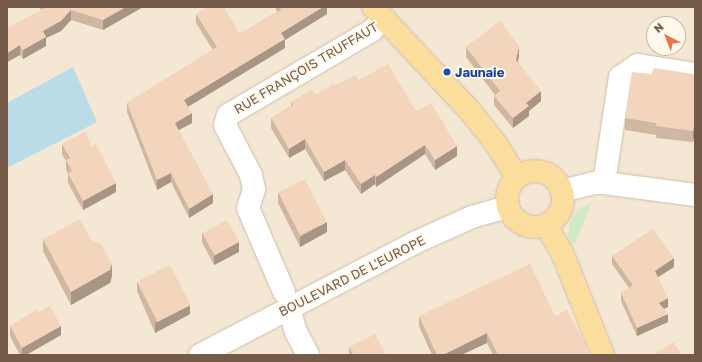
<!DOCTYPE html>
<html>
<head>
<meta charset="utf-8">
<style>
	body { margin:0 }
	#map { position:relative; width:702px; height:362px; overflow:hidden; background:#fcf5e5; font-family:"Golos Text",sans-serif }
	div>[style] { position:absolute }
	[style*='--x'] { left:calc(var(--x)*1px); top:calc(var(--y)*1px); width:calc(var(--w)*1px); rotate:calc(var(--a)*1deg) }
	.residential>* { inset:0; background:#f4e7d3 }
	.green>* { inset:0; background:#d0eac3 }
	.water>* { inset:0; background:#b9dce6 }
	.roads { filter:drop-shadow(0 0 1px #cebdab) drop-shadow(0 0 1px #cebdab) }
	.minor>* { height:22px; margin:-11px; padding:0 11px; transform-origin:11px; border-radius:11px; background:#fff }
	.major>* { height:22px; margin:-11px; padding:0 11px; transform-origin:11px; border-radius:11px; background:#fbde9d }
	.major>.ring { margin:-11px; padding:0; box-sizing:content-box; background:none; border:22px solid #fbde9d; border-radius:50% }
	.wall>* { inset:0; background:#d0b7a2 }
	.shaded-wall>* { inset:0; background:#a99584 }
	.building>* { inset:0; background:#f2d5bc; transform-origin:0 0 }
	.dots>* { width:11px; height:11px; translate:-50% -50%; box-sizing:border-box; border:2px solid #fff8eb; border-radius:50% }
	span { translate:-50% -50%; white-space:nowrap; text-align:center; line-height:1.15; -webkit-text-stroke:4px #fff8eb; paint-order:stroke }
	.street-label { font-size:13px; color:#755c4a }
	.transit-label { font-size:13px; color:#164399; font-weight:700 }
	.left { translate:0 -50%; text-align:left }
	.frame { position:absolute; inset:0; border:8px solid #755c4a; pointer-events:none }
	.north { position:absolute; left:646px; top:16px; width:40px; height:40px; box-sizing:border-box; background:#fff8eb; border:1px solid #c8baab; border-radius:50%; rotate:318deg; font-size:11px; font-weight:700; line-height:16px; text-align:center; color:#755c4a }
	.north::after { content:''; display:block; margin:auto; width:14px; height:18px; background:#e6774a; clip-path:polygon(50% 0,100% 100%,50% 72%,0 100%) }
</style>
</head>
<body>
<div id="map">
	<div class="residential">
		<div style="clip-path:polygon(evenodd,7px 7px,695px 7px,695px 355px,7px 355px,7px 7px,654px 24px,678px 24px,678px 48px,654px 48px,654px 24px)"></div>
	</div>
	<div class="green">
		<div style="clip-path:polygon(591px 203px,576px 242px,572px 244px,568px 234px,570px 222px,578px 210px)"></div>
	</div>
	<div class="water">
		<div style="clip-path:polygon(73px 67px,97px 122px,7px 168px,7px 103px)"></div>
	</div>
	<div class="roads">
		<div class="minor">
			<div style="--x:604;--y:183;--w:107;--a:-81.4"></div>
			<div style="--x:620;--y:77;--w:22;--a:-34"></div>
			<div style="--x:638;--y:65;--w:58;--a:9"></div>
			<div style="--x:562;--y:191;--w:34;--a:-14"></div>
			<div style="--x:595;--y:183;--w:9;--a:0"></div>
			<div style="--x:604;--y:183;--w:92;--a:7.5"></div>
			<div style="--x:284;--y:292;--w:91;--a:-113.2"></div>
			<div style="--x:248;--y:208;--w:20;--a:-72"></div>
			<div style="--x:254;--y:189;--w:14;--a:-102"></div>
			<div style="--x:251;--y:175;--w:56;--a:-117.5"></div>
			<div style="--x:225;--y:125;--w:10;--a:-73"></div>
			<div style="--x:228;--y:115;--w:166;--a:-30.4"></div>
			<div style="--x:371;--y:31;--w:18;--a:-43"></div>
			<div style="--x:289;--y:308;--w:25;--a:74"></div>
			<div style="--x:296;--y:332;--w:26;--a:62"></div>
			<div style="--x:200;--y:355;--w:242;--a:-27.6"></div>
			<div style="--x:414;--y:243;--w:64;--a:-24.1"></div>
			<div style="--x:472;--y:217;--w:37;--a:-16"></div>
		</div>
		<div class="major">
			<div style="--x:373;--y:7;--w:144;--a:47"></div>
			<div style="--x:471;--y:112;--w:41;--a:52"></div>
			<div style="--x:496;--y:144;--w:39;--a:58"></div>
			<div class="ring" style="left:507px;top:171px;width:34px;height:34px"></div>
			<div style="--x:546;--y:225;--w:34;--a:60"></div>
			<div style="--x:563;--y:255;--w:108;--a:68.2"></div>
		</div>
	</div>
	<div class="wall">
		<div style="clip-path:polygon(39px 7px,143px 7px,103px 30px,71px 20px,61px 31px,46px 38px,46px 46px,23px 59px,20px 55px,7px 62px,41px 10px)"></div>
		<div style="clip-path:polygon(276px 7px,327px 7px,327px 14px,285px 40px,285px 48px,188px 107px,192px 123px,179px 130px,213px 203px,189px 218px,171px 182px,157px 190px,127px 112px,127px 103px,213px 50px,196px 23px,196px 14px,240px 34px,277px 12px,276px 9px)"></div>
		<div style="clip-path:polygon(466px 47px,519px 56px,518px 62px,541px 101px,529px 111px,529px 116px,513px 128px,494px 105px,494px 96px,495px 95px,466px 57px)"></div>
		<div style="clip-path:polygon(693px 74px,695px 74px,695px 133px,693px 142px,656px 138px,656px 135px,625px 130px,625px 118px)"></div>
		<div style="clip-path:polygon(359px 80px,416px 111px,457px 156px,435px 170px,425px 154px,376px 187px,375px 184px,361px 194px,345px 170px,324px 181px,305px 149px,289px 158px,271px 128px,271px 118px,291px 106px,291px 102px,315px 95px,335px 86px)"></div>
		<div style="clip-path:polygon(62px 144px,116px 192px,83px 210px,68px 183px,68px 174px,66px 169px,66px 161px,62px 154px)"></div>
		<div style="clip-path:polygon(278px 193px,327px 232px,300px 247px,278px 203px)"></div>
		<div style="clip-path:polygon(202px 233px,239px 252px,214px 265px,202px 242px)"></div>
		<div style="clip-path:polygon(43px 239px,91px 240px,112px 276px,110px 283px,71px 305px,43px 251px)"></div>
		<div style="clip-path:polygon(612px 256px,674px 267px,658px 277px,668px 307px,664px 309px,668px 322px,637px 336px,621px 301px,621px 293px,629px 288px,612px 264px)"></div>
		<div style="clip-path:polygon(137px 282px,190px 314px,155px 333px,137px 291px)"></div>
		<div style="clip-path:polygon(38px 313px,61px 335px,26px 355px,20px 355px,10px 336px,10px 326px)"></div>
		<div style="clip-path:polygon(419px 316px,555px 316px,589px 355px,493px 355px,487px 343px,461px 355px,432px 355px,419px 326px)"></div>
		<div style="clip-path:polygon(349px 347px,386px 355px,349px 355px)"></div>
	</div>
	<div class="shaded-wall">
		<div style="clip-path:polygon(126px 7px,143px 7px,103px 30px,103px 20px)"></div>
		<div style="clip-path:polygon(323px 7px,327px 7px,327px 14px,285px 40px,285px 48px,184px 109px,184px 100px,281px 33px)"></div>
		<div style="clip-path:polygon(71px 10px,71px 20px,61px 31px,46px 38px,46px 46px,23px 59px,23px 50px,43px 31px)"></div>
		<div style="clip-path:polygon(20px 45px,20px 55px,7px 62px,7px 53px)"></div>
		<div style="clip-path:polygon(519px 46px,519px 56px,516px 70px,516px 60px)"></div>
		<div style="clip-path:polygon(541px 91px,541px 101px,529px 111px,529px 116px,513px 128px,513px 118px,526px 103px)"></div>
		<div style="clip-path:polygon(192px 113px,192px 123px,175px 132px,175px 123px)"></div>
		<div style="clip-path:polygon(695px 121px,695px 133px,693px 142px,693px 131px)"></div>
		<div style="clip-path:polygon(305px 139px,305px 149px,289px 158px,289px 149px)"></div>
		<div style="clip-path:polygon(425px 145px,425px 154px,376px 187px,376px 177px)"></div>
		<div style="clip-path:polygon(457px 146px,457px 156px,435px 170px,435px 160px)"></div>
		<div style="clip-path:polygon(345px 160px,345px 170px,324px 181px,324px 172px)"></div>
		<div style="clip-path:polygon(171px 173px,171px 182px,157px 190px,157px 180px)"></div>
		<div style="clip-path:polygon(375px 175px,375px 184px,361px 194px,361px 184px)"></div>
		<div style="clip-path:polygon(116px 183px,116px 192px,83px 210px,83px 201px)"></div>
		<div style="clip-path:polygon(213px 194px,213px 203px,189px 218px,189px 209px)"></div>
		<div style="clip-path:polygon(327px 222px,327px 232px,300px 247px,300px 237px)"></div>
		<div style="clip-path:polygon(239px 242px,239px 252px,214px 265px,214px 255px)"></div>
		<div style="clip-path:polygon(674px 258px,674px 267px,655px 279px,655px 271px)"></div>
		<div style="clip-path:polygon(112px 264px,112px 276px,110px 283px,71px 305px,71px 292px)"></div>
		<div style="clip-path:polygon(668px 298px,668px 307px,659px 311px,659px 303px)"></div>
		<div style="clip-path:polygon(190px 305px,190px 314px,155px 333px,155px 323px)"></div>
		<div style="clip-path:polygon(668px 314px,668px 322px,637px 336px,637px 328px)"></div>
		<div style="clip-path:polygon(61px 326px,61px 335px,26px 355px,22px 355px,22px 348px)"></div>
		<div style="clip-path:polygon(487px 333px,487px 343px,461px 355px,443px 355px)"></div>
	</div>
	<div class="building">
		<div style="clip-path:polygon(44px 7px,126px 7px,103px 20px,71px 10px,61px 21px,43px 31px,46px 37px,23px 50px,20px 45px,7px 53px,7px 28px,45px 8px)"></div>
		<div style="clip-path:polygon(207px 7px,224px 7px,240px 34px,281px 10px,280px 7px,323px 7px,281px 33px,285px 39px,184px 100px,192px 113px,175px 123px,213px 194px,189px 209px,171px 173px,157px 180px,127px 103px,217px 47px,196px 14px)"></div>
		<div style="clip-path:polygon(500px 21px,519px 46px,516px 60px,541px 91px,526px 103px,529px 106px,513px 118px,494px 96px,500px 91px,466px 47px)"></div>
		<div style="clip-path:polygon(388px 64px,416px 111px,431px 103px,457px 146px,435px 160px,425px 145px,376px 177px,375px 175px,361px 184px,345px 160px,324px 172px,305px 139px,289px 149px,271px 118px,293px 105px,291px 102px,312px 89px,315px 95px,334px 84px,335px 86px,355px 75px,359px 80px)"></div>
		<div style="clip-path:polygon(654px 68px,693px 74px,695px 74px,695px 121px,693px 131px,656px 126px,656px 123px,625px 118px,632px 72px,651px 74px)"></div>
		<div style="clip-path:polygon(85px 132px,92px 146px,96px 144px,116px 183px,83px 201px,68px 173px,72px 171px,66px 160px,70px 158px,62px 144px)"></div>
		<div style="left:305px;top:179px;width:48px;height:30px;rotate:63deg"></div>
		<div style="clip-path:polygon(80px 219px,91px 240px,101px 244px,112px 264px,110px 270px,71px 292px,43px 239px)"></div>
		<div style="left:227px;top:220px;width:25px;height:28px;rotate:61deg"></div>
		<div style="clip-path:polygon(653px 229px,674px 258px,655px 271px,668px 298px,659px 303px,668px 314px,637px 328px,621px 293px,633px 285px,612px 256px)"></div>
		<div style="clip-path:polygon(530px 264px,555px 316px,567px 310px,584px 341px,589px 355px,498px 355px,487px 333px,443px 355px,437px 355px,419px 316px)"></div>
		<div style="left:170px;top:265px;width:45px;height:37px;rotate:63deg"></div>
		<div style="clip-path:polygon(50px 306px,61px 326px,22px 348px,10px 326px,36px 310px,38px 313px)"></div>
		<div style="clip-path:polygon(375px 334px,386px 355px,353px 355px,349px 347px)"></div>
		<div style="clip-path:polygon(673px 342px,682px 355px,654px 355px)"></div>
	</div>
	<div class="dots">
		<div style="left:447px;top:72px;background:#1a4fb4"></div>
	</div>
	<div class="street-label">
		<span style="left:306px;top:68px;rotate:-31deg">RUE FRANÇOIS TRUFFAUT</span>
		<span style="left:352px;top:276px;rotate:-27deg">BOULEVARD DE L'EUROPE</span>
	</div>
	<div class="transit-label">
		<span class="left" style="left:455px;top:72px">Jaunaie</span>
	</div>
	<div class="frame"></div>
	<div class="north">N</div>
</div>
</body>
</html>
